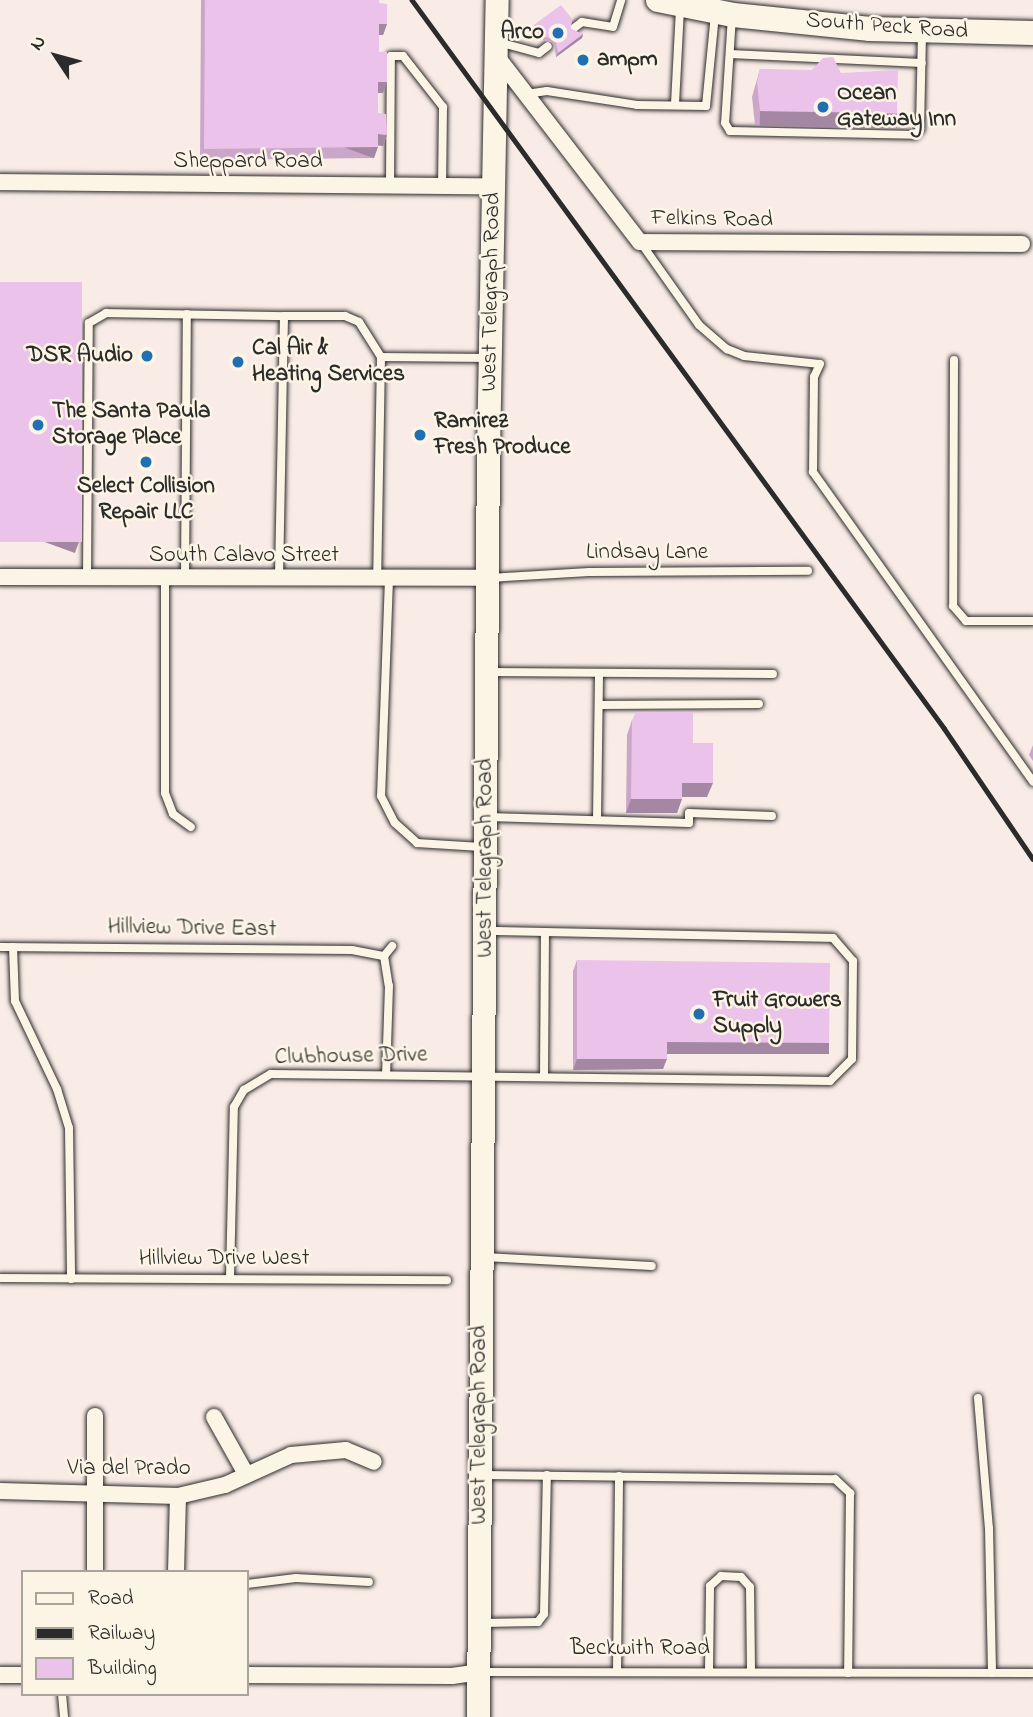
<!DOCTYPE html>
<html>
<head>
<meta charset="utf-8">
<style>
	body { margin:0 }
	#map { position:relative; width:1033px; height:1717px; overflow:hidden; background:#f9ebe6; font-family:"Indie Flower",sans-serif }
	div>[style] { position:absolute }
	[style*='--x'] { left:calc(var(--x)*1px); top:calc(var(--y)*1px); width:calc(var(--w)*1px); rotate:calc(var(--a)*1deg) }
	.roads { filter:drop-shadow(0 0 2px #2b2b2b) drop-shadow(0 0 2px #2b2b2b) }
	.service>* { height:8px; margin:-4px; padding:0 4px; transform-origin:4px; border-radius:4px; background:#fcf5e5 }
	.minor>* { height:16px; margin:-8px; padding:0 8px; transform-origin:8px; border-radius:8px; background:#fcf5e5 }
	.secondary>* { height:23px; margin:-11.5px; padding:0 11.5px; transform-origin:11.5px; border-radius:11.5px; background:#fcf5e5 }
	.primary>* { height:24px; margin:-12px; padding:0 12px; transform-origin:12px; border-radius:12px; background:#fcf5e5 }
	.rail>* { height:4.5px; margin:-2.25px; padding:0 2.25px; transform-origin:2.25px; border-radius:2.25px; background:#2b2b2b }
	.wall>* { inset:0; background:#caa7c8 }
	.shaded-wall>* { inset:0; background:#a488a3; transform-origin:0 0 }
	.building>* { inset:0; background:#ebc2e9; transform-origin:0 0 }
	.dots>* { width:19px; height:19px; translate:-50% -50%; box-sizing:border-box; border:4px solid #fcf5e5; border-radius:50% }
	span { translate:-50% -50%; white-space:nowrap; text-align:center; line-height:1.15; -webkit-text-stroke:5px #fcf5e5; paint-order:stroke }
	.street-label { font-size:23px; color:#2b2b2b }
	.poi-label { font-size:23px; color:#2b2b2b; font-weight:700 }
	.right { translate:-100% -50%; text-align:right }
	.left { translate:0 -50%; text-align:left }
	.legend { position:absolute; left:21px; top:1570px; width:228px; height:126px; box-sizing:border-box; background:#fcf5e5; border:2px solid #a8a49b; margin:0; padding:9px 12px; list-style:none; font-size:21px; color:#2b2b2b }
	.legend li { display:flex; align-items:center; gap:14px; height:35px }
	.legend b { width:35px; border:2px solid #a8a49b }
	.north { position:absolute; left:21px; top:21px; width:70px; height:70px; -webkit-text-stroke:5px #fcf5e5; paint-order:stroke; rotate:306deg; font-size:19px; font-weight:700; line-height:28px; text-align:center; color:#2b2b2b }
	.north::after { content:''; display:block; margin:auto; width:24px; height:32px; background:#2b2b2b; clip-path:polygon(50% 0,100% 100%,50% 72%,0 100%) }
</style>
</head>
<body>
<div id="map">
	<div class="roads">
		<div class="service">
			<div style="--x:732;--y:16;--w:107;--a:93.7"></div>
			<div style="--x:725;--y:123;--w:9;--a:58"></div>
			<div style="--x:730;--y:131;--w:185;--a:1.2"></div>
			<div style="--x:915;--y:135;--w:8;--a:-50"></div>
			<div style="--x:920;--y:129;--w:94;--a:-88.8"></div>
			<div style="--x:574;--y:28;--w:10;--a:-37"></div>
			<div style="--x:582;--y:22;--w:31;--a:9"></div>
			<div style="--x:613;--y:27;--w:28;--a:-73"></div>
			<div style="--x:498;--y:42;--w:42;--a:15"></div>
			<div style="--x:539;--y:53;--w:11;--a:-38"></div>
			<div style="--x:730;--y:54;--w:192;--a:2.7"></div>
			<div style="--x:526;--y:94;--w:21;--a:-8"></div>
			<div style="--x:547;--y:91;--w:91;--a:8.8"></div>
			<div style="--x:637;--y:105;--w:69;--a:0.8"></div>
			<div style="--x:706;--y:106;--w:91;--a:-84.4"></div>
			<div style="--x:675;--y:104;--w:95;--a:-87"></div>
			<div style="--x:390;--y:185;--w:129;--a:-89.6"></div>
			<div style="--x:391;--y:56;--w:12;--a:0"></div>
			<div style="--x:403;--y:56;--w:65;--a:51.9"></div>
			<div style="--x:443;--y:107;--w:79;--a:90.7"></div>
			<div style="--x:641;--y:243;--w:100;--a:54.7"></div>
			<div style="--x:699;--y:325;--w:37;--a:41"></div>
			<div style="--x:727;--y:349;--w:18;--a:22"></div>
			<div style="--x:744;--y:356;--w:76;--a:6"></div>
			<div style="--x:820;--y:364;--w:14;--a:115"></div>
			<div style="--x:814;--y:377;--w:95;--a:90.6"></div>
			<div style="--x:813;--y:472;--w:380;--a:54.6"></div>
			<div style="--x:284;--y:316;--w:61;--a:0"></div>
			<div style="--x:345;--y:316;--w:15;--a:23"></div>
			<div style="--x:359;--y:322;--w:41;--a:57.8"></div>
			<div style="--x:381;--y:357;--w:222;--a:91"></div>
			<div style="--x:381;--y:357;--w:106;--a:0.5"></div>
			<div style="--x:954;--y:360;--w:246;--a:90.2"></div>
			<div style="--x:953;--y:606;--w:20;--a:49"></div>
			<div style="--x:966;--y:621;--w:67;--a:0"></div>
			<div style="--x:87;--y:578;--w:255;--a:-89.6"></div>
			<div style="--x:89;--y:323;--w:20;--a:-30"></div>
			<div style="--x:106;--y:313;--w:178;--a:1"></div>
			<div style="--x:284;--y:316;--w:263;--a:91.1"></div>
			<div style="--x:165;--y:578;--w:215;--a:90"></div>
			<div style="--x:165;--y:793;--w:22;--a:69"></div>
			<div style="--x:173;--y:814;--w:22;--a:36"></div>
			<div style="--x:185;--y:578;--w:264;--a:-89.6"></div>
			<div style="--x:489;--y:578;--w:100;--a:-3.4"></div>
			<div style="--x:589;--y:572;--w:219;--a:-0.3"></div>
			<div style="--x:389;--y:579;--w:217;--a:92.1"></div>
			<div style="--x:381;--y:796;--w:30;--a:63"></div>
			<div style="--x:395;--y:823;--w:30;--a:42"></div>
			<div style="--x:417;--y:843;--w:64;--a:3.6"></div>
			<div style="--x:489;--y:672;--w:284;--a:0.4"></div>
			<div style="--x:599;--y:705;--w:160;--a:-0.4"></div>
			<div style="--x:488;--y:817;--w:201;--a:1.7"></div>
			<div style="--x:689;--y:823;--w:10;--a:-90"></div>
			<div style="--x:689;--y:813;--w:83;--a:2.1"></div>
			<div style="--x:597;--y:819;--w:144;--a:-89.2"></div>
			<div style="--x:0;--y:947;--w:352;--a:0.5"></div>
			<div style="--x:352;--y:950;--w:33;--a:11"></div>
			<div style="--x:13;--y:947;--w:54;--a:87.9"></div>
			<div style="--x:15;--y:1001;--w:98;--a:64.5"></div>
			<div style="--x:57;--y:1089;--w:41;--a:72.9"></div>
			<div style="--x:69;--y:1128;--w:151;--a:89.2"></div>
			<div style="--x:384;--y:956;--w:30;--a:81"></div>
			<div style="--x:389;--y:986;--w:89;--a:91.9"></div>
			<div style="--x:384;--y:956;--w:13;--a:-51"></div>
			<div style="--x:544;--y:1076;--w:144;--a:-89.6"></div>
			<div style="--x:484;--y:1257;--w:168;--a:3.1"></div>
			<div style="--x:0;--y:1278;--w:447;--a:0.3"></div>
			<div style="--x:230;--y:1278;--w:171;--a:-88.7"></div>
			<div style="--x:234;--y:1107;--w:20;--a:-60"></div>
			<div style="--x:244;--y:1090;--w:31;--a:-31"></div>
			<div style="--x:271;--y:1074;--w:559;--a:0.72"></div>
			<div style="--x:830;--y:1081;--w:31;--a:-45"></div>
			<div style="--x:852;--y:1059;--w:98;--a:-89.4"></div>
			<div style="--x:853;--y:961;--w:30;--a:-131"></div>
			<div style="--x:833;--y:938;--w:345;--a:-178.8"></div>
			<div style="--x:978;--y:1398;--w:130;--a:85.2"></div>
			<div style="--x:989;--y:1528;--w:145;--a:88.8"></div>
			<div style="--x:483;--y:1475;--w:352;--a:0.7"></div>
			<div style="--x:835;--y:1479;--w:21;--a:43"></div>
			<div style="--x:850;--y:1493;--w:180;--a:90.6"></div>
			<div style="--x:247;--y:1584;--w:49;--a:-7"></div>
			<div style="--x:296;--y:1578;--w:73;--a:3.1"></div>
			<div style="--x:482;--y:1623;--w:56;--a:-1"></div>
			<div style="--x:538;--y:1622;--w:10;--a:-53"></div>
			<div style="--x:544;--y:1614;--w:139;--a:-88.8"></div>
			<div style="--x:482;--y:1672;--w:551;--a:0.1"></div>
			<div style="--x:617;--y:1672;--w:196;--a:-89.4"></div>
			<div style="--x:709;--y:1672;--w:86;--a:-89.3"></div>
			<div style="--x:710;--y:1586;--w:15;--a:-42"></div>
			<div style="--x:721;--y:1576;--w:20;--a:3"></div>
			<div style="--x:741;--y:1577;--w:13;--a:48"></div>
			<div style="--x:750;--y:1587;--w:85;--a:89.3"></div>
			<div style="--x:62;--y:1694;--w:23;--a:85"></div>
		</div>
		<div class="minor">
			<div style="--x:495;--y:54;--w:237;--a:52.4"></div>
			<div style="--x:640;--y:242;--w:382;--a:0.3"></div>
			<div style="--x:0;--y:182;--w:495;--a:0.5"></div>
			<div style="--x:0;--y:577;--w:487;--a:0.1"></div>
			<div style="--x:95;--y:1416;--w:154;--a:90"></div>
			<div style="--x:214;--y:1417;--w:65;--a:60.7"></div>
			<div style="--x:0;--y:1491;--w:178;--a:1.6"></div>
			<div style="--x:178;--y:1496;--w:48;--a:-13.2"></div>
			<div style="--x:225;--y:1485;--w:72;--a:-24.4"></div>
			<div style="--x:291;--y:1455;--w:55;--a:-5.2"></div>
			<div style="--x:346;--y:1450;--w:30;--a:23"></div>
			<div style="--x:176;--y:1572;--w:76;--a:-88.5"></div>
			<div style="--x:0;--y:1675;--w:23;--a:0"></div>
			<div style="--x:247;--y:1675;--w:205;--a:0.3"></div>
			<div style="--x:452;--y:1676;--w:27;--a:-8"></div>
		</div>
		<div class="secondary">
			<div style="--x:478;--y:1717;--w:1266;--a:-89.55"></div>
			<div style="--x:488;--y:451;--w:451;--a:-88.9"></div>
		</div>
		<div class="primary">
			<div style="--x:658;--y:0;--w:76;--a:11.3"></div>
			<div style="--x:733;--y:15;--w:138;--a:5.8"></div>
			<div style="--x:870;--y:29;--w:163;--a:1.4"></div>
		</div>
	</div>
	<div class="rail">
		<div style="--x:412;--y:0;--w:902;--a:53.84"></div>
		<div style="--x:944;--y:728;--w:158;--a:55.8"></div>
	</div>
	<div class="wall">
		<div style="clip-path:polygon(201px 0,379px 0,379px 3px,387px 24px,383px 35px,379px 35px,379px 52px,387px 82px,383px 93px,378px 93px,378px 113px,387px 135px,383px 146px,378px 145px,374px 158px,200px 160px)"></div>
		<div style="clip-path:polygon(535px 24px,571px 29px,583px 34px,582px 38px,556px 57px,554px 43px,544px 41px,534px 28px)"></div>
		<div style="clip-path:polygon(760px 69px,841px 73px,892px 127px,755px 125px,752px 97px)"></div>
		<div style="clip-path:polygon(632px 720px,693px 743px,707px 797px,682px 797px,677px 813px,626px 813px,627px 735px)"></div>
		<div style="clip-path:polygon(1033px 745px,1033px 761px,1029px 755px)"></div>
		<div style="clip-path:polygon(577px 960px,825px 1054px,667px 1053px,663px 1069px,573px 1070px,573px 971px)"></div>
	</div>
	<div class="shaded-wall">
		<div style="clip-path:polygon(379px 24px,387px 24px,383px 35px,375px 35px)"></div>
		<div style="clip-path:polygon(583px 34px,582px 38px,556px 57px,558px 53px)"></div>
		<div style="clip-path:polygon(378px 82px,387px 82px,383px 93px,374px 93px)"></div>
		<div style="left:760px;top:111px;width:137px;height:15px;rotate:1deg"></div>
		<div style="clip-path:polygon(378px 134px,387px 135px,383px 146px,374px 145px)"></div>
		<div style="left:378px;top:147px;width:12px;height:174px;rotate:110deg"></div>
		<div style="left:80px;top:539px;width:15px;height:80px;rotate:110deg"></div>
		<div style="clip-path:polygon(682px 783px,713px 783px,707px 797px,677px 797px)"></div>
		<div style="clip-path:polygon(631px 799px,682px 799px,677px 813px,626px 813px)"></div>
		<div style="left:667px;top:1042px;width:162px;height:12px"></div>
		<div style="clip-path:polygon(577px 1059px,667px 1059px,663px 1069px,573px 1070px)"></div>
	</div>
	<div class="building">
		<div style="clip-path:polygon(205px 0,379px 0,379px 3px,387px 4px,387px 24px,379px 24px,379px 52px,387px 52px,387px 82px,378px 82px,378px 113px,386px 114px,387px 135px,378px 134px,378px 147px,204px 149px)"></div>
		<div style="clip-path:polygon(561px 5px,572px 19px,571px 29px,583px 34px,558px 53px,555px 39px,545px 37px,535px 24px)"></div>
		<div style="clip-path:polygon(833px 57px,841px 73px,898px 70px,897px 113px,760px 111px,757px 82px,760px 69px,812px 70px,823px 58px)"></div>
		<div style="left:0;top:282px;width:82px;height:260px"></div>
		<div style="clip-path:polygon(636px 712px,693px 712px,693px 743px,713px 743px,713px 783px,682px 783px,682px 799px,631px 799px,632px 720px)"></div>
		<div style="clip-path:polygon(577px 960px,830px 963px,829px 1043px,667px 1042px,667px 1059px,577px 1059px)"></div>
	</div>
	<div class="dots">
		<div style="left:558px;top:33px;background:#1f6fb2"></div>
		<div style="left:583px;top:60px;background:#1f6fb2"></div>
		<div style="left:823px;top:107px;background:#1f6fb2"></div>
		<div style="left:147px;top:356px;background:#1f6fb2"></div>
		<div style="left:238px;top:362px;background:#1f6fb2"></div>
		<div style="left:38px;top:425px;background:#1f6fb2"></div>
		<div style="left:420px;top:435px;background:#1f6fb2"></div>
		<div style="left:146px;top:462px;background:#1f6fb2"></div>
		<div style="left:699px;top:1014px;background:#1f6fb2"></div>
	</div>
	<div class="street-label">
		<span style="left:887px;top:27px;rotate:4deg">South Peck Road</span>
		<span style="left:248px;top:162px">Sheppard Road</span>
		<span style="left:712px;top:220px;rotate:1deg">Felkins Road</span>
		<span style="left:492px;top:292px;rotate:-89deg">West Telegraph Road</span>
		<span style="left:647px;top:553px">Lindsay Lane</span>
		<span style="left:244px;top:556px">South Calavo Street</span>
		<span style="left:486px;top:858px;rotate:-90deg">West Telegraph Road</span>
		<span style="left:192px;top:929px;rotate:1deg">Hillview Drive East</span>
		<span style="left:351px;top:1057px;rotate:-1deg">Clubhouse Drive</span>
		<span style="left:224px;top:1259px">Hillview Drive West</span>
		<span style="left:480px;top:1425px;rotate:-90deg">West Telegraph Road</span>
		<span style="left:129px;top:1469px">Via del Prado</span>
		<span style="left:640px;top:1649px">Beckwith Road</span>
	</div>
	<div class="poi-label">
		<span class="right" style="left:544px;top:33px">Arco</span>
		<span class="left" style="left:597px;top:60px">ampm</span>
		<span class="left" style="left:837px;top:107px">Ocean<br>Gateway Inn</span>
		<span class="left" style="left:252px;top:362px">Cal Air &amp;<br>Heating Services</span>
		<span class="right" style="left:133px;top:356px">DSR Audio</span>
		<span class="left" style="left:52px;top:425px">The Santa Paula<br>Storage Place</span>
		<span class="left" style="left:434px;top:435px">Ramirez<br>Fresh Produce</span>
		<span style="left:146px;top:500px">Select Collision<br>Repair LLC</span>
		<span class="left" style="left:713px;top:1014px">Fruit Growers<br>Supply</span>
	</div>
	<ul class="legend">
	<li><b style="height:9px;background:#fcf5e5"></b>Road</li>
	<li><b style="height:9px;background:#2b2b2b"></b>Railway</li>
	<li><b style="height:19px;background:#ebc2e9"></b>Building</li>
	</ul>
	<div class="north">N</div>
</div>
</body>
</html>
